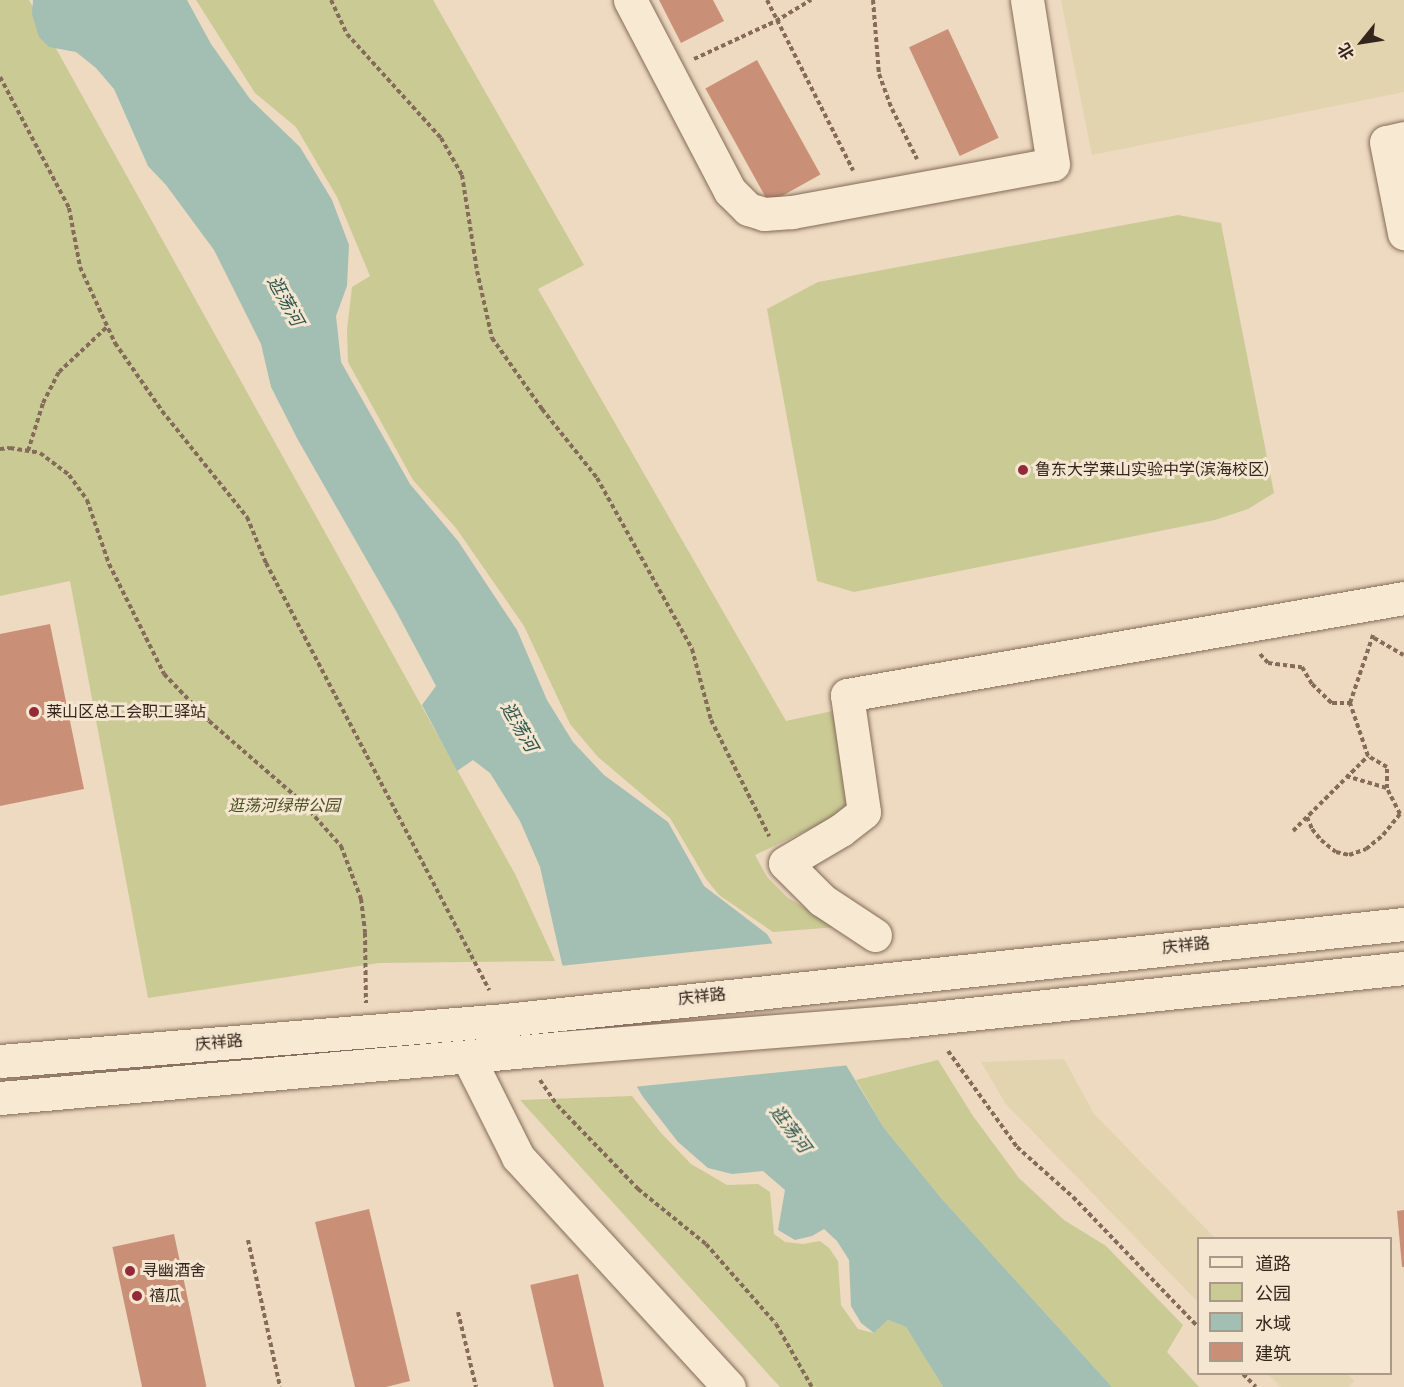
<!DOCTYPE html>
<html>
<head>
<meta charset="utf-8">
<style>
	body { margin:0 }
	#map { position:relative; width:1404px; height:1387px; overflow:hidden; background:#eddac0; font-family:Bitter,"Noto Sans SC",serif }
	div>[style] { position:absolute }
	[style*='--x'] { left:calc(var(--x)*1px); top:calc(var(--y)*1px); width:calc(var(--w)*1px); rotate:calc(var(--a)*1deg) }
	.farmland>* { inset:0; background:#e2d4ae }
	.green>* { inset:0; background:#caca95 }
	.water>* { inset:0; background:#a3bfb3 }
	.pier>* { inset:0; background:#eddac0 }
	.building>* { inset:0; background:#ca9077; transform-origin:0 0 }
	.path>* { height:4px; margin-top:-2px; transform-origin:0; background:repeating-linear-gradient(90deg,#856b59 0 4.5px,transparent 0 7.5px) }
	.roads { filter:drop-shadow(0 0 2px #856b59) drop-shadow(0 0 2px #856b59) }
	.minor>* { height:33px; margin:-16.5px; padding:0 16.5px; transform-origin:16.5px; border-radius:16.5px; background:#f8e9d3 }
	.dots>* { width:16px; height:16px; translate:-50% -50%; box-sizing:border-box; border:3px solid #f4e6d0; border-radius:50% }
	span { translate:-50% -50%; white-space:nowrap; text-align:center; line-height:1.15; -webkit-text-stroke:6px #f4e6d0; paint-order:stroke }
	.poi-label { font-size:16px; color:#35261d }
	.left { translate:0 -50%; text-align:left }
	.park-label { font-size:16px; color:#4b5124; font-style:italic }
	.street-label { font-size:16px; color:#35261d }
	.water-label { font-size:18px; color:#2c554d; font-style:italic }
	.legend { position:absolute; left:1197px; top:1237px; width:195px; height:138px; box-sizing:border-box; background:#f4e6d0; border:2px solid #a89988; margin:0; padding:8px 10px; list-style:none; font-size:18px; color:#35261d }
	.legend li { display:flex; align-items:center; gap:12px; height:30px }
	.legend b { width:30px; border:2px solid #a89988 }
	.north { position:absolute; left:1332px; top:12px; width:60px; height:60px; -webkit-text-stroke:4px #f4e6d0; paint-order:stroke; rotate:240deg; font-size:16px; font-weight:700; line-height:24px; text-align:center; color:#35261d }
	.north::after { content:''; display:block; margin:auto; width:21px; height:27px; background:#35261d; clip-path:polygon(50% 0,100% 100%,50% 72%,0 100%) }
</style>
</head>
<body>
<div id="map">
	<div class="farmland">
		<div style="clip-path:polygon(1061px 0,1404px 0,1404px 92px,1092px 155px)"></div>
		<div style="clip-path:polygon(1064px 1059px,1094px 1114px,1215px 1238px,1198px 1238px,1198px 1302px,1006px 1104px,981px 1062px)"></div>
		<div style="clip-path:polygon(1268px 1374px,1347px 1374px,1354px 1381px,1348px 1387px,1281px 1387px)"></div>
	</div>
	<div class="green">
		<div style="clip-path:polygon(0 0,29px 0,515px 874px,555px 961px,379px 963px,148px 998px,70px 581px,0 596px)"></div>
		<div style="clip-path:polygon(196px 0,433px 0,584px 265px,538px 289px,786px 721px,837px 710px,851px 778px,846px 809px,841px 814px,755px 855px,767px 877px,788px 898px,837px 927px,773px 932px,719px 895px,706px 879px,670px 818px,598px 757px,570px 724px,524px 626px,456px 528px,413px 480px,348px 362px,347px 330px,352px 287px,370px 276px,337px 197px,296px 127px,255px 93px)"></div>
		<div style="clip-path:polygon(1178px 215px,1221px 223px,1274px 493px,1248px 509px,1215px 520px,854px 592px,817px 581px,767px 309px,818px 282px)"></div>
		<div style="clip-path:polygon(938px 1060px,973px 1116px,1019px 1178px,1064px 1220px,1106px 1246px,1183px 1325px,1167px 1352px,1199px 1387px,1112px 1387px,942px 1199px,884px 1128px,856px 1080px)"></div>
		<div style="clip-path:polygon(632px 1096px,661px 1133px,691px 1164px,727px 1185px,758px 1184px,770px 1192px,774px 1234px,785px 1242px,803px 1244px,820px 1241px,829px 1248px,838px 1261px,841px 1305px,858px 1329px,874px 1333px,888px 1320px,906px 1327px,943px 1387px,780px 1387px,520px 1100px)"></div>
	</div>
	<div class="water">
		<div style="clip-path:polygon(33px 0,187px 0,211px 44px,250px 99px,300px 147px,332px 200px,349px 245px,347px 286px,336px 316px,341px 362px,410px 484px,458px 541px,517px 630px,547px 700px,573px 742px,604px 775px,668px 822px,704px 886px,767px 934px,884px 1128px,942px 1199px,1112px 1387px,943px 1387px,906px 1327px,888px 1320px,874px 1333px,861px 1323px,851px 1306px,849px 1260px,837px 1241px,824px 1229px,812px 1236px,795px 1240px,778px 1230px,785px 1190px,763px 1171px,732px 1174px,708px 1168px,678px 1142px,643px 1097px,562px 964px,540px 867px,520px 821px,490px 773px,473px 760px,457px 771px,422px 705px,436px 686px,396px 611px,298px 440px,271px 387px,261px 344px,214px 250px,166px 185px,148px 166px,114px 89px,96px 68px,76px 52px,49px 47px,39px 37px,32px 14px)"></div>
	</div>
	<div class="pier">
		<div style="clip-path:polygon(776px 943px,850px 1065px,633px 1087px,560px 966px)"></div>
	</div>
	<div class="building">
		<div style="clip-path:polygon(659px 0,713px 0,724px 21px,681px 43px)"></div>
		<div style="left:948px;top:29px;width:120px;height:43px;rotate:65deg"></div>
		<div style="left:757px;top:60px;width:131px;height:59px;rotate:61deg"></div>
		<div style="clip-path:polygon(50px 624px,84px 789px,0 806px,0 634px)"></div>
		<div style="clip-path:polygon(369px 1209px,410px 1381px,386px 1387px,355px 1387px,315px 1222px)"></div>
		<div style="clip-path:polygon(1404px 1210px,1404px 1267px,1402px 1267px,1397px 1211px)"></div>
		<div style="left:174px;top:1234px;width:156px;height:63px;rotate:78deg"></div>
		<div style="left:578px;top:1274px;width:116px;height:49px;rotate:77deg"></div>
	</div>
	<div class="path">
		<div style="--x:331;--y:0;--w:38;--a:65"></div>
		<div style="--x:347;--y:34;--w:140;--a:47.9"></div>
		<div style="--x:441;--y:138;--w:43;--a:60.4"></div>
		<div style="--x:462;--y:175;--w:97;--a:81.1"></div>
		<div style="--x:477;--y:271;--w:69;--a:77.4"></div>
		<div style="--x:492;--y:338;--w:87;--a:54.8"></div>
		<div style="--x:542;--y:409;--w:88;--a:51.4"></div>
		<div style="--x:597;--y:478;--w:196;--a:60.9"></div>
		<div style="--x:692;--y:649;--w:73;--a:75"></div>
		<div style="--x:711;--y:720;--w:130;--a:63.4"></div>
		<div style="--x:767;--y:0;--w:191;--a:63.2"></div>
		<div style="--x:873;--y:0;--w:74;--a:85.4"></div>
		<div style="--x:879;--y:74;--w:37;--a:70"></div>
		<div style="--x:892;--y:109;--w:56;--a:63.4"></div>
		<div style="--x:694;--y:59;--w:90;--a:-24.9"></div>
		<div style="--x:776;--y:21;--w:41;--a:-31"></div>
		<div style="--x:0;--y:77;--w:148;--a:62.2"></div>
		<div style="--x:69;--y:208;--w:60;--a:79.4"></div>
		<div style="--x:80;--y:267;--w:84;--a:65.3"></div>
		<div style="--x:115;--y:343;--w:83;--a:55.3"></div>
		<div style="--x:162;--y:411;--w:136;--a:51.3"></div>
		<div style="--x:247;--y:517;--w:50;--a:67.6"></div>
		<div style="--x:266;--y:563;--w:482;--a:62.4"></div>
		<div style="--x:0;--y:449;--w:10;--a:-6"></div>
		<div style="--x:10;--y:448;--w:30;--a:9"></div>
		<div style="--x:40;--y:453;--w:36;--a:37"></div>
		<div style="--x:69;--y:475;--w:31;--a:54"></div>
		<div style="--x:87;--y:500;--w:68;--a:71"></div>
		<div style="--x:109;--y:564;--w:123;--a:63.4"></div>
		<div style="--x:164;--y:674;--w:65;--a:46.2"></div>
		<div style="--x:209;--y:721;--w:121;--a:41"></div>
		<div style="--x:300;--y:800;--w:62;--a:48.3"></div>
		<div style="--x:341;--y:846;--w:57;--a:69.3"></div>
		<div style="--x:361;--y:899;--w:34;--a:83"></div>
		<div style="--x:365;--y:933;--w:70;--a:89.2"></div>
		<div style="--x:28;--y:451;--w:50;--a:-72.6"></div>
		<div style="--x:43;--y:403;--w:35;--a:-63"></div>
		<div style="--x:59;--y:372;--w:67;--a:-43.2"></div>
		<div style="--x:1374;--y:638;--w:34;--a:30"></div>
		<div style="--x:1260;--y:654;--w:12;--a:48"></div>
		<div style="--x:1268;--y:663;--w:34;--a:7"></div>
		<div style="--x:1302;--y:667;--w:20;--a:60"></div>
		<div style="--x:1312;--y:684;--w:28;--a:44"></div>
		<div style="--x:1332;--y:703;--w:18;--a:0"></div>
		<div style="--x:1350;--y:703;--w:72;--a:-71.3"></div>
		<div style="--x:1346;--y:776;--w:43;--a:16.3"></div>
		<div style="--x:1307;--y:817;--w:13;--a:67"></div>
		<div style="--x:1312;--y:829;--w:14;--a:51"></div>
		<div style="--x:1321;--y:840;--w:19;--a:39"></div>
		<div style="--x:1336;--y:852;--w:13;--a:13"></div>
		<div style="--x:1349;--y:855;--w:18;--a:-19"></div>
		<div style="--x:1366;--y:849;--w:22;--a:-39"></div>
		<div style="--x:1383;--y:835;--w:27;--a:-51"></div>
		<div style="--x:1400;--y:814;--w:29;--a:-117"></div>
		<div style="--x:1387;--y:788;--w:21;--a:-90"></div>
		<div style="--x:1387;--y:767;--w:22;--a:-150"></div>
		<div style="--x:1368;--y:756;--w:56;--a:-108.8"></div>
		<div style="--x:1293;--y:831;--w:106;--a:-45"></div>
		<div style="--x:948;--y:1051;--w:118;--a:54.3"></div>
		<div style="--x:1017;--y:1147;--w:75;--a:41.8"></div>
		<div style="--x:1073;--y:1197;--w:180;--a:46.1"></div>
		<div style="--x:540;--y:1080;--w:30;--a:56"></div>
		<div style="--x:557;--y:1105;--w:117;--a:46"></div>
		<div style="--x:638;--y:1189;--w:87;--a:39"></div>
		<div style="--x:706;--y:1244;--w:106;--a:48.8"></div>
		<div style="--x:776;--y:1324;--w:73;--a:60.3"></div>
		<div style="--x:248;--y:1240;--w:150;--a:77.7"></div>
		<div style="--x:458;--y:1312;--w:77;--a:76.5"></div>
		<div style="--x:1243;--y:1374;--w:18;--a:45"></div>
	</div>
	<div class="roads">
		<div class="minor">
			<div style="--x:630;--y:0;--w:216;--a:62.4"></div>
			<div style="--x:730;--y:191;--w:25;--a:45"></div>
			<div style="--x:748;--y:209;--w:17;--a:17"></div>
			<div style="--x:764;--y:214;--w:28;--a:-4"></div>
			<div style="--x:792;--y:212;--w:265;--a:-10.4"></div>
			<div style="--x:1053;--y:164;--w:166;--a:-99"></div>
			<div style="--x:1404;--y:138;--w:18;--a:167"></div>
			<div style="--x:1386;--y:142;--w:93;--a:78.8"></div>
			<div style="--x:875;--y:935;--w:64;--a:-146.6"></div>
			<div style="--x:822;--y:900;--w:52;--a:-135"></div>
			<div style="--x:785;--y:863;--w:65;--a:-30.5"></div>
			<div style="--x:841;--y:830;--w:29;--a:-38"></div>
			<div style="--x:864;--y:812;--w:118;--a:-98.3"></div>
			<div style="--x:847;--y:695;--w:565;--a:-9.88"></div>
			<div style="--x:468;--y:1057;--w:112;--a:63.4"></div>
			<div style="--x:518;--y:1157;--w:312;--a:47.5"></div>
			<div style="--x:0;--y:1061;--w:507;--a:-4.64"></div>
			<div style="--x:505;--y:1020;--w:904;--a:-6.1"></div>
			<div style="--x:0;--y:1098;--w:562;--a:-5.1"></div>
			<div style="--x:560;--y:1048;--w:345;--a:-4.5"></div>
			<div style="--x:904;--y:1021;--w:503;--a:-6.05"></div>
		</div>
	</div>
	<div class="dots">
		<div style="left:1023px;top:470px;background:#932a37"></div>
		<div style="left:34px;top:712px;background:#932a37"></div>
		<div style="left:130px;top:1271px;background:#932a37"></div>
		<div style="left:137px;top:1296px;background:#932a37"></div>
	</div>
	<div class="poi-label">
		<span class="left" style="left:1035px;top:470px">鲁东大学莱山实验中学(滨海校区)</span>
		<span class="left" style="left:46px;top:712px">莱山区总工会职工驿站</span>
		<span class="left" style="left:142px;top:1271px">寻幽酒舍</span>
		<span class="left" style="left:149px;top:1296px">禧瓜</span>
	</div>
	<div class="park-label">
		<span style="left:284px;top:806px">逛荡河绿带公园</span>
	</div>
	<div class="street-label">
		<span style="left:1186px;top:946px;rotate:-6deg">庆祥路</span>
		<span style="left:702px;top:997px;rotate:-6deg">庆祥路</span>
		<span style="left:219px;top:1043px;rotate:-5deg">庆祥路</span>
	</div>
	<div class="water-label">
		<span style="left:285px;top:301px;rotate:61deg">逛荡河</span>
		<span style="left:519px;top:727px;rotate:60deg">逛荡河</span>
		<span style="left:790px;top:1129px;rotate:53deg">逛荡河</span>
	</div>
	<ul class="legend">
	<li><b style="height:8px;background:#f8e9d3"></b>道路</li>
	<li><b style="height:16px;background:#caca95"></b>公园</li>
	<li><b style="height:16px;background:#a3bfb3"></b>水域</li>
	<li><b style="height:16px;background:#ca9077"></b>建筑</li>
	</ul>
	<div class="north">北</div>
</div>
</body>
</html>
